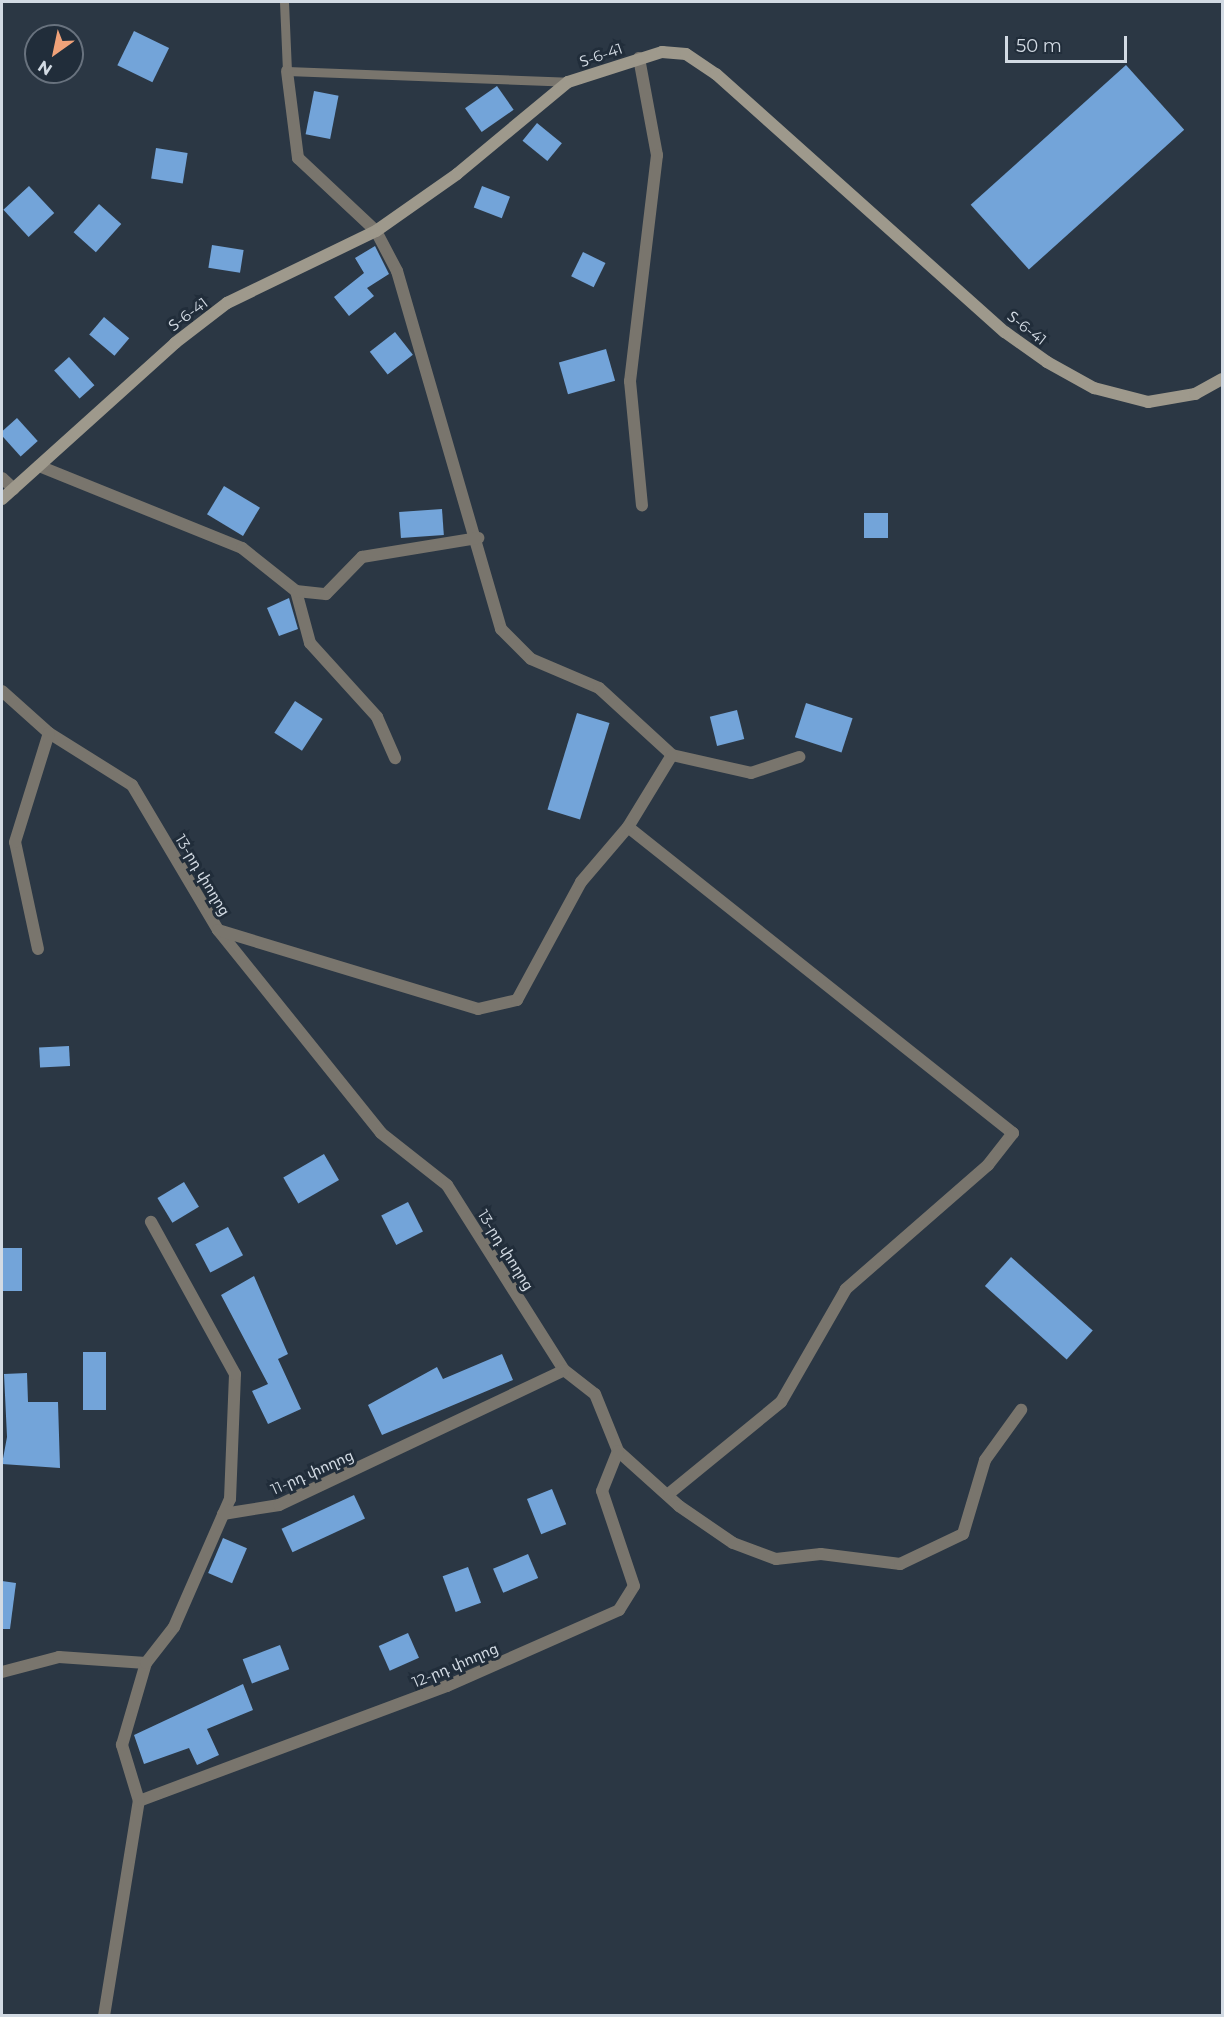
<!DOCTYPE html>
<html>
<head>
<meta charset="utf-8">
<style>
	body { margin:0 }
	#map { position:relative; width:1224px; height:2017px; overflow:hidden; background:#2b3744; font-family:Montserrat,"Noto Sans Armenian",sans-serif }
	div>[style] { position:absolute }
	.building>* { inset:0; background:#73a4d9; transform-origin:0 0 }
	.lane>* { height:9px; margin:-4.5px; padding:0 4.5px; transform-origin:4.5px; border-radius:4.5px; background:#79756d }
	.street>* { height:12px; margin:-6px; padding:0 6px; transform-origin:6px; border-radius:6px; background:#79756d }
	.secondary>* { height:12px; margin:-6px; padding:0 6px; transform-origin:6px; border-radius:6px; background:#9e998c }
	span { translate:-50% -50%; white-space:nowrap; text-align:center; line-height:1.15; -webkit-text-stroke:6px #212d3a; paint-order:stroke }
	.street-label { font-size:15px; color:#d2dae3 }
	.frame { position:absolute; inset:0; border:3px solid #d2dae3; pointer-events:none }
	.north { position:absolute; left:24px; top:24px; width:60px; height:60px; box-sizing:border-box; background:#212d3a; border:2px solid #68727e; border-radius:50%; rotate:213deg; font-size:16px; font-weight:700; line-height:24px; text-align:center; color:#d2dae3 }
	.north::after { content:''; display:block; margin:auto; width:21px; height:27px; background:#f0a279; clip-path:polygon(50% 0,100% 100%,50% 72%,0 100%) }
	.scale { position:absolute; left:1005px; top:36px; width:122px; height:27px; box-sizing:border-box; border:3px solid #d2dae3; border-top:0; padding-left:8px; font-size:18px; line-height:21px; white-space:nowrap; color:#d2dae3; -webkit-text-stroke:4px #212d3a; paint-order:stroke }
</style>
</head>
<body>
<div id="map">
	<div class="building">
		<div style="left:134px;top:31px;width:39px;height:38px;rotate:26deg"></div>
		<div style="left:1126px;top:65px;width:87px;height:209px;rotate:48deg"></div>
		<div style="left:497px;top:86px;width:29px;height:39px;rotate:55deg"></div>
		<div style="left:314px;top:91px;width:25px;height:44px;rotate:11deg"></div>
		<div style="left:537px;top:123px;width:32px;height:23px;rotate:39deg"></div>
		<div style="left:156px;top:148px;width:32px;height:31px;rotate:9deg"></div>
		<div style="left:29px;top:186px;width:37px;height:35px;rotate:47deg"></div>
		<div style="left:482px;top:186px;width:30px;height:23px;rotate:21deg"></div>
		<div style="left:99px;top:204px;width:30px;height:38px;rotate:42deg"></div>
		<div style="left:212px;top:245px;width:32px;height:23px;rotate:9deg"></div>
		<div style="clip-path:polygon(375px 246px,389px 274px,367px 288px,374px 296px,349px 316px,334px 297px,364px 273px,355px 258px)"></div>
		<div style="left:583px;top:252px;width:25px;height:27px;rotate:26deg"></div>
		<div style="left:104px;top:317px;width:33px;height:23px;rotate:40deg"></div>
		<div style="left:395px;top:332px;width:29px;height:32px;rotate:52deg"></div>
		<div style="left:606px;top:349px;width:33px;height:49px;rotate:74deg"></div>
		<div style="left:69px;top:357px;width:38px;height:20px;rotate:48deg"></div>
		<div style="left:17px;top:418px;width:31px;height:23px;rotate:48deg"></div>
		<div style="left:224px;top:486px;width:42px;height:33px;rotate:31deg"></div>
		<div style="left:442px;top:509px;width:26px;height:43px;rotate:86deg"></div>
		<div style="left:864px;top:513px;width:24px;height:25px"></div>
		<div style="clip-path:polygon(289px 598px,298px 629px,279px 636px,267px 608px)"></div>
		<div style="left:295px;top:701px;width:33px;height:38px;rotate:33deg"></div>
		<div style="left:806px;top:703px;width:49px;height:36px;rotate:18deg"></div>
		<div style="left:737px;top:710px;width:30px;height:28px;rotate:76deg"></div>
		<div style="left:577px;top:713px;width:34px;height:101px;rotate:17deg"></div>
		<div style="left:69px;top:1046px;width:20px;height:30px;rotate:87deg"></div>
		<div style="left:324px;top:1154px;width:30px;height:47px;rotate:60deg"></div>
		<div style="left:184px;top:1182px;width:29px;height:31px;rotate:59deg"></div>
		<div style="left:408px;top:1202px;width:33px;height:30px;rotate:63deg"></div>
		<div style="left:228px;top:1227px;width:32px;height:37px;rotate:62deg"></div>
		<div style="left:2px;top:1248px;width:20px;height:43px"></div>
		<div style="left:1011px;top:1257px;width:110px;height:39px;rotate:42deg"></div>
		<div style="clip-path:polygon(254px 1276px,288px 1354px,278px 1359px,301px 1409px,268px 1424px,252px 1391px,268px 1384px,221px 1295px)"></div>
		<div style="left:83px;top:1352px;width:23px;height:58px"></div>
		<div style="clip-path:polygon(502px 1354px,513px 1380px,382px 1435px,368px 1405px,437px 1367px,443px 1379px)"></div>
		<div style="clip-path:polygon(27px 1373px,28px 1402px,58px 1402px,60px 1468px,2px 1464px,7px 1437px,4px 1374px)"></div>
		<div style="left:552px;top:1489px;width:38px;height:27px;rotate:68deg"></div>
		<div style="left:354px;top:1495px;width:26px;height:80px;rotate:65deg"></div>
		<div style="left:223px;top:1538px;width:26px;height:38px;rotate:23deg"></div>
		<div style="left:528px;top:1554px;width:26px;height:38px;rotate:67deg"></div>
		<div style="left:468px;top:1567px;width:38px;height:27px;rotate:70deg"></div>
		<div style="clip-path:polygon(2px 1581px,16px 1583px,10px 1629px,2px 1629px)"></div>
		<div style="left:408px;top:1633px;width:27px;height:32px;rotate:66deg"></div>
		<div style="left:280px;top:1645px;width:26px;height:40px;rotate:69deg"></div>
		<div style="clip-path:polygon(243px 1684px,253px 1710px,207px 1729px,219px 1755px,197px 1765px,189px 1748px,144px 1764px,134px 1735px)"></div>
	</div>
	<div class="lane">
		<div style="left:284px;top:2px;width:69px;rotate:87.5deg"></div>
		<div style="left:287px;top:71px;width:281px;rotate:2.2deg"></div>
	</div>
	<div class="street">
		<div style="left:639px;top:58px;width:99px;rotate:79.5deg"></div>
		<div style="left:657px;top:155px;width:228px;rotate:96.8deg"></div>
		<div style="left:630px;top:381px;width:125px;rotate:84.5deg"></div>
		<div style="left:287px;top:71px;width:88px;rotate:82.8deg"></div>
		<div style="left:298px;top:158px;width:107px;rotate:43.1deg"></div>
		<div style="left:376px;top:231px;width:45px;rotate:62.3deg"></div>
		<div style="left:397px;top:271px;width:373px;rotate:73.8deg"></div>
		<div style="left:501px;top:629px;width:42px;rotate:45deg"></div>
		<div style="left:531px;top:659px;width:74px;rotate:23.1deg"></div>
		<div style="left:599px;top:688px;width:99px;rotate:42.5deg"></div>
		<div style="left:672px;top:755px;width:81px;rotate:12.8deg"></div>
		<div style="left:751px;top:773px;width:51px;rotate:-18.4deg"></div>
		<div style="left:39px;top:466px;width:219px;rotate:22deg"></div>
		<div style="left:242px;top:548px;width:69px;rotate:38.5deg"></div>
		<div style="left:296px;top:591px;width:54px;rotate:74.9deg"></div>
		<div style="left:310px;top:643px;width:100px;rotate:47.8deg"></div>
		<div style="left:377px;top:717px;width:45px;rotate:66.3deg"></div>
		<div style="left:2px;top:478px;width:16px;rotate:43deg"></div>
		<div style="left:296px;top:591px;width:30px;rotate:6deg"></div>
		<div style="left:326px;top:594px;width:52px;rotate:-45.8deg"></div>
		<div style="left:362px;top:557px;width:118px;rotate:-9.3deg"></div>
		<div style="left:2px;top:691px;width:63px;rotate:41.8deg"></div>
		<div style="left:49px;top:733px;width:98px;rotate:32.1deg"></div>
		<div style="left:132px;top:785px;width:169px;rotate:59.3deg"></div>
		<div style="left:218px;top:930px;width:260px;rotate:51.2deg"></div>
		<div style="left:381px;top:1133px;width:84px;rotate:38.2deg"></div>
		<div style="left:447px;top:1185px;width:219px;rotate:57.7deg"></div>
		<div style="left:564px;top:1370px;width:39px;rotate:38deg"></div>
		<div style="left:595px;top:1394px;width:61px;rotate:68deg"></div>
		<div style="left:618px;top:1451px;width:82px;rotate:42deg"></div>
		<div style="left:679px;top:1506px;width:65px;rotate:34.4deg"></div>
		<div style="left:733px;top:1543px;width:46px;rotate:20.4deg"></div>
		<div style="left:776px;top:1559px;width:45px;rotate:-6.3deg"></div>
		<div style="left:821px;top:1554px;width:80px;rotate:7.2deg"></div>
		<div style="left:900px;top:1564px;width:70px;rotate:-25.5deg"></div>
		<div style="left:963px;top:1534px;width:77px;rotate:-73.4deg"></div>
		<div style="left:985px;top:1460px;width:62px;rotate:-54.2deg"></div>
		<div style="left:628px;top:827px;width:492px;rotate:38.5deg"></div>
		<div style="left:1013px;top:1133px;width:41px;rotate:128deg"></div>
		<div style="left:988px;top:1165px;width:189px;rotate:138.9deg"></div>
		<div style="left:846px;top:1289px;width:130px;rotate:119.9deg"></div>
		<div style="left:781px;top:1402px;width:144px;rotate:140.7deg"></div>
		<div style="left:218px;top:930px;width:272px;rotate:16.9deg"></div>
		<div style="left:478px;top:1009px;width:40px;rotate:-13deg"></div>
		<div style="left:517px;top:1000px;width:134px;rotate:-61.5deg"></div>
		<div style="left:581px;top:882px;width:72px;rotate:-49.5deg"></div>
		<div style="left:628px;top:827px;width:84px;rotate:-58.6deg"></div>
		<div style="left:38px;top:949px;width:109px;rotate:-102.1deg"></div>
		<div style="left:15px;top:842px;width:114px;rotate:-72.7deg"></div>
		<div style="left:223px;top:1514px;width:57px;rotate:-9.1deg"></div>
		<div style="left:279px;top:1505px;width:315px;rotate:-25.3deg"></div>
		<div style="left:2px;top:1672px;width:59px;rotate:-14.7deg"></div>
		<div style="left:59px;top:1657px;width:87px;rotate:3.9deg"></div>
		<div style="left:139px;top:1801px;width:329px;rotate:-20.5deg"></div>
		<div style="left:447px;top:1686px;width:188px;rotate:-23.8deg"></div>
		<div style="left:619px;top:1610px;width:28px;rotate:-58deg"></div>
		<div style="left:634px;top:1586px;width:100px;rotate:-108.6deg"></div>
		<div style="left:602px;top:1491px;width:43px;rotate:-68.2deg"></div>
		<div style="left:104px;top:2016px;width:218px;rotate:-80.8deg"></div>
		<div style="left:139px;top:1801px;width:59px;rotate:-106.9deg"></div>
		<div style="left:122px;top:1745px;width:85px;rotate:-73.7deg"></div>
		<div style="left:146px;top:1663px;width:46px;rotate:-52.1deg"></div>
		<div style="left:174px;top:1627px;width:140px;rotate:-66.4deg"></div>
		<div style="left:230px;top:1499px;width:125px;rotate:-87.7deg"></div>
		<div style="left:235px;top:1374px;width:174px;rotate:-118.9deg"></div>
	</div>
	<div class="secondary">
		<div style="left:2px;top:499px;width:233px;rotate:-42deg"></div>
		<div style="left:175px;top:343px;width:66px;rotate:-37.6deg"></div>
		<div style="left:227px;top:303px;width:165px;rotate:-25.8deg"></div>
		<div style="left:376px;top:231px;width:99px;rotate:-35.1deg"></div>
		<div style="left:457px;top:174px;width:144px;rotate:-39.7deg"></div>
		<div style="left:568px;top:82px;width:99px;rotate:-17.7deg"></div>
		<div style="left:662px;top:52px;width:24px;rotate:5deg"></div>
		<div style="left:686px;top:54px;width:36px;rotate:34deg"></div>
		<div style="left:716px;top:74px;width:387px;rotate:41.8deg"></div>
		<div style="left:1005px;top:332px;width:52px;rotate:35.5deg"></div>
		<div style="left:1047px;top:362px;width:54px;rotate:29deg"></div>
		<div style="left:1094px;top:388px;width:56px;rotate:14.5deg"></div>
		<div style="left:1148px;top:402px;width:48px;rotate:-9.7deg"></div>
		<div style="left:1195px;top:394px;width:31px;rotate:-29deg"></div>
	</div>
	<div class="street-label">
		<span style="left:601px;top:55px;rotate:-19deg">Տ-6-41</span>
		<span style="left:188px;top:314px;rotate:-37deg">Տ-6-41</span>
		<span style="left:1027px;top:328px;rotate:38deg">Տ-6-41</span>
		<span style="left:203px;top:875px;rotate:59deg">13-րդ փողոց</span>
		<span style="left:506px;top:1250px;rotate:58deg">13-րդ փողոց</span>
		<span style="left:312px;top:1472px;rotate:-24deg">11-րդ փողոց</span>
		<span style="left:455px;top:1665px;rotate:-23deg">12-րդ փողոց</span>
	</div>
	<div class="frame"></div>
	<div class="north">N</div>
	<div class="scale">50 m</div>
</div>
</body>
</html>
